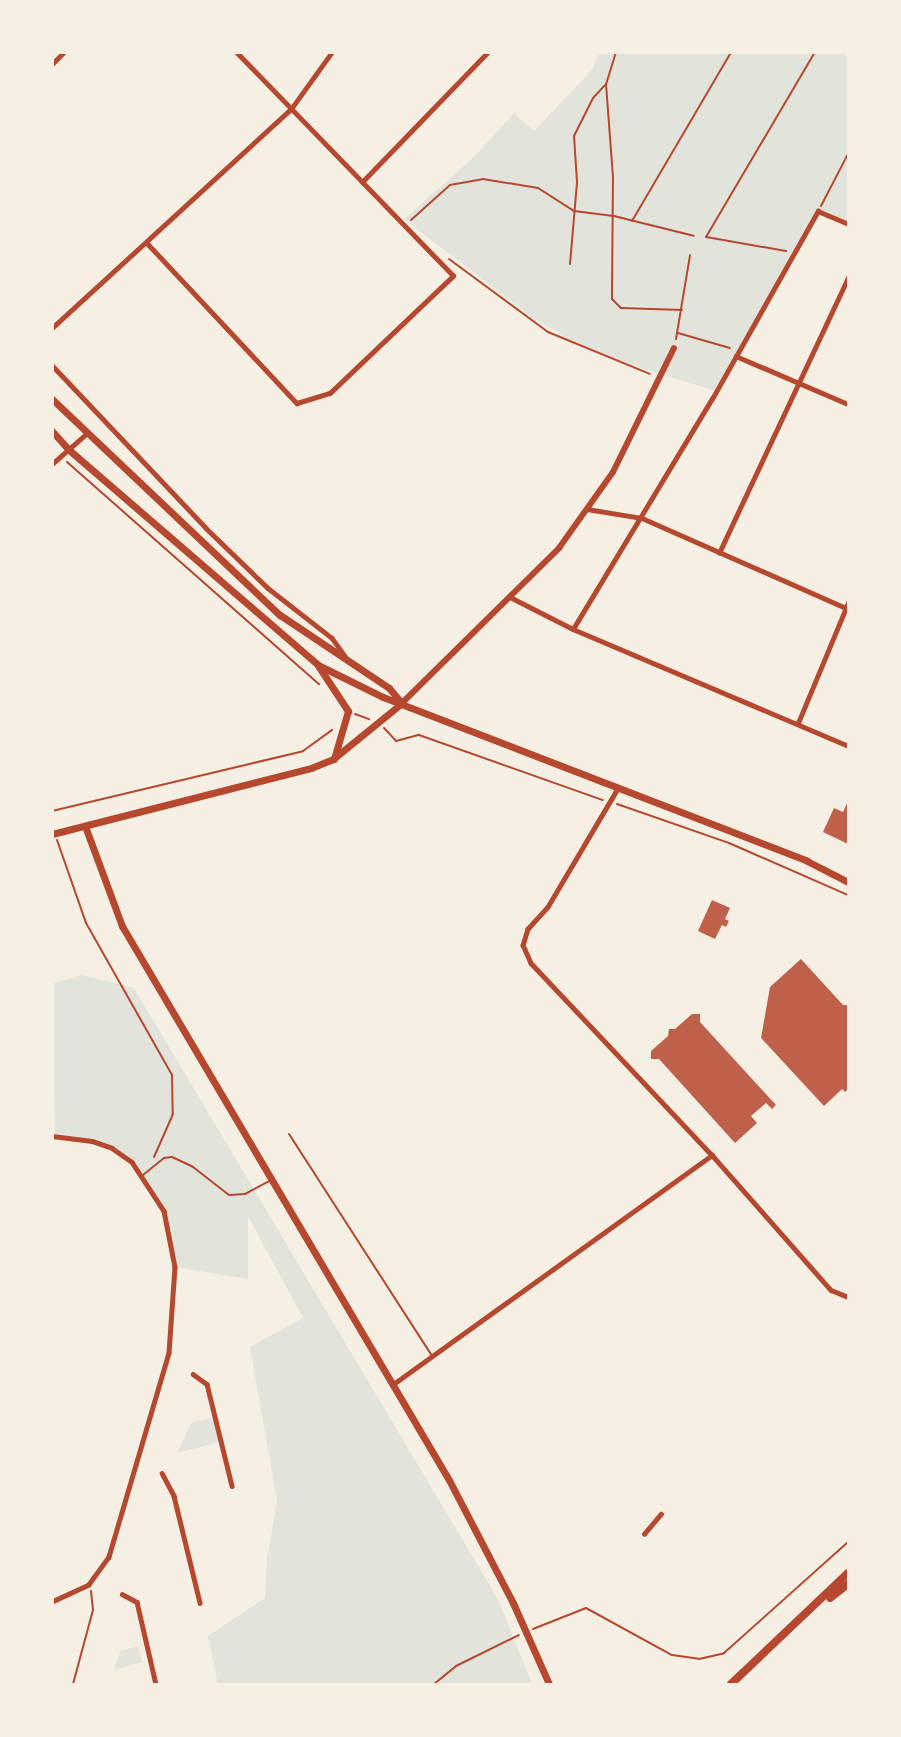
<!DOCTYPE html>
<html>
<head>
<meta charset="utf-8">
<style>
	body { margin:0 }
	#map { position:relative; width:901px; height:1737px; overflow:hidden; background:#f6efe4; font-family:Helvetica,sans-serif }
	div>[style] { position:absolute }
	.green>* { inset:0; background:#e2e4dc }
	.building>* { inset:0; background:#bf614a }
	.path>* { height:2px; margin:-1px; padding:0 1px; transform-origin:1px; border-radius:1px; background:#b5482f }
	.service>* { height:2px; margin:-1px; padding:0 1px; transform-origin:1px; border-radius:1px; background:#b5482f }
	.minor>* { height:4.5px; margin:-2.25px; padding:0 2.25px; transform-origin:2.25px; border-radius:2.25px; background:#b5482f }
	.tertiary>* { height:6px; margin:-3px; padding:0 3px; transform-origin:3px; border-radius:3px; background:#b5482f }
	.secondary>* { height:7px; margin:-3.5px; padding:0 3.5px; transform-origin:3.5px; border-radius:3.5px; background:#b5482f }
	.primary>* { height:8px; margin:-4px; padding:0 4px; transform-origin:4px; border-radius:4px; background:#b5482f }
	span { translate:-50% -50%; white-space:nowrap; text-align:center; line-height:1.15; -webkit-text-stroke:4.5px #f6efe4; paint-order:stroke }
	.frame { position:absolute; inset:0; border:54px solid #f6efe4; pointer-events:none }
</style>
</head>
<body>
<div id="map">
	<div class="green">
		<div style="clip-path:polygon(599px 53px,848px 53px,848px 221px,819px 209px,716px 391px,630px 365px,567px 338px,532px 317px,404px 219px,473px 158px,514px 113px,534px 131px,592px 70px)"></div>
		<div style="clip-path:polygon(82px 975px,134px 988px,499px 1601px,532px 1684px,218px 1684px,208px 1636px,265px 1598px,267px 1558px,277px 1501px,250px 1347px,303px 1318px,248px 1216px,248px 1279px,175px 1267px,164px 1211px,135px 1160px,132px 1162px,112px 1148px,55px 1135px,52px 984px)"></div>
		<div style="clip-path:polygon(214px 1417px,220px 1442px,177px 1453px,191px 1423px)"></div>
		<div style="clip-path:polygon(138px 1646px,142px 1662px,114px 1670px,120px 1651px)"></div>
	</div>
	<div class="building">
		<div style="clip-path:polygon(848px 801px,848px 844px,823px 832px,834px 808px,843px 812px)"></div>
		<div style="clip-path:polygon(712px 900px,730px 908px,725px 919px,729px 921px,726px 927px,722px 925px,715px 939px,698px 931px)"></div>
		<div style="clip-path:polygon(801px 959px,843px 1005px,848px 1005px,848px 1089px,845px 1092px,842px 1089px,824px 1106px,761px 1038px,770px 987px)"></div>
		<div style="clip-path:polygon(692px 1014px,700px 1014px,700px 1022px,776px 1105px,772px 1109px,766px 1103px,751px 1116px,757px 1123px,735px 1143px,659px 1059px,651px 1059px,651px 1051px,668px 1036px,669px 1029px,675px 1029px)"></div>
	</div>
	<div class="path">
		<div style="left:616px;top:52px;width:34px;rotate:107deg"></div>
		<div style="left:606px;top:84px;width:93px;rotate:85.7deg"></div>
		<div style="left:613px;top:177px;width:122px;rotate:90.5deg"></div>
		<div style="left:612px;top:299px;width:13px;rotate:45deg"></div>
		<div style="left:621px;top:308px;width:61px;rotate:1.9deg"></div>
		<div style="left:821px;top:206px;width:59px;rotate:-62.6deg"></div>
		<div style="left:411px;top:220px;width:52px;rotate:-41.9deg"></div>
		<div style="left:450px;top:185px;width:34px;rotate:-10deg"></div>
		<div style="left:483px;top:179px;width:56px;rotate:9.3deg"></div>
		<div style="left:538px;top:188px;width:43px;rotate:32.6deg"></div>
		<div style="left:574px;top:211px;width:40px;rotate:7.1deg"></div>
		<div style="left:614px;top:216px;width:82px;rotate:14deg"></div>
		<div style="left:632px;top:221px;width:196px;rotate:-59.6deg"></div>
		<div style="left:786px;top:251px;width:81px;rotate:-170.1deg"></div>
		<div style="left:706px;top:237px;width:215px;rotate:-59.5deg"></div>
		<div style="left:449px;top:259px;width:123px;rotate:36.4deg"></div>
		<div style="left:548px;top:332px;width:110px;rotate:22.4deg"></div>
		<div style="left:570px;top:264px;width:82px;rotate:-85.1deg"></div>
		<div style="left:577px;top:182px;width:46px;rotate:-93.7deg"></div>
		<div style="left:574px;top:136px;width:42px;rotate:-63.4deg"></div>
		<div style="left:593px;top:98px;width:19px;rotate:-47deg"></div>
		<div style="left:678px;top:333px;width:54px;rotate:16.1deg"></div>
		<div style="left:676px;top:339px;width:85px;rotate:-80.5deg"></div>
		<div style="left:67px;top:462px;width:336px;rotate:41.4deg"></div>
		<div style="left:355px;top:714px;width:15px;rotate:20deg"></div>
		<div style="left:384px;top:728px;width:18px;rotate:47deg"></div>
		<div style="left:396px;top:741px;width:24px;rotate:-15deg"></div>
		<div style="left:419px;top:735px;width:195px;rotate:19.5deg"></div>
		<div style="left:617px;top:804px;width:119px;rotate:19.2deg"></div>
		<div style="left:729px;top:843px;width:130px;rotate:23.6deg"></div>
		<div style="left:52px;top:811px;width:258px;rotate:-13.4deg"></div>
		<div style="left:303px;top:751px;width:36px;rotate:-36deg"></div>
		<div style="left:57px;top:840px;width:88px;rotate:70.7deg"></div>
		<div style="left:86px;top:923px;width:175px;rotate:60.5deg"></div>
		<div style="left:172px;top:1075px;width:39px;rotate:89deg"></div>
		<div style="left:173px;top:1114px;width:47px;rotate:113.8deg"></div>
		<div style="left:533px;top:1629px;width:57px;rotate:-21.6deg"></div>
		<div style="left:586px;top:1608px;width:98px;rotate:28.7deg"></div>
		<div style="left:672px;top:1655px;width:27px;rotate:8deg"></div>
		<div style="left:699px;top:1659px;width:26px;rotate:-13deg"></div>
		<div style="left:724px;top:1653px;width:166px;rotate:-41.8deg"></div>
		<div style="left:73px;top:1684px;width:77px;rotate:-74.9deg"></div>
		<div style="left:93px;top:1610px;width:19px;rotate:-96deg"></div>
		<div style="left:434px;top:1684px;width:28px;rotate:-39deg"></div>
		<div style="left:456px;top:1666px;width:70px;rotate:-26.2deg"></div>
	</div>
	<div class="service">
		<div style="left:289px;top:1134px;width:264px;rotate:57.2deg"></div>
		<div style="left:143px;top:1175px;width:27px;rotate:-39deg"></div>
		<div style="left:164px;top:1158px;width:8px;rotate:-7deg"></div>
		<div style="left:172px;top:1157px;width:23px;rotate:25deg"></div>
		<div style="left:193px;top:1167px;width:46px;rotate:37.9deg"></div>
		<div style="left:229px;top:1195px;width:16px;rotate:-4deg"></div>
		<div style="left:245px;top:1194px;width:30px;rotate:-28deg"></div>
	</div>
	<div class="minor">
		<div style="left:52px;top:64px;width:17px;rotate:-45deg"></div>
		<div style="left:362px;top:182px;width:181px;rotate:-45.9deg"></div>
		<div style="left:148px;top:244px;width:218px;rotate:46.9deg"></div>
		<div style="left:297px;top:403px;width:34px;rotate:-17deg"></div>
		<div style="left:330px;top:393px;width:170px;rotate:-43.6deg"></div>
		<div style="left:453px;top:276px;width:312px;rotate:-134.1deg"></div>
		<div style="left:52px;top:328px;width:324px;rotate:-42.5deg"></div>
		<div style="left:291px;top:109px;width:70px;rotate:-54.3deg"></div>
		<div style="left:736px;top:356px;width:122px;rotate:23.2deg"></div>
		<div style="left:52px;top:365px;width:224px;rotate:46.6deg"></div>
		<div style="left:206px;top:528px;width:86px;rotate:44.1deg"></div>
		<div style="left:268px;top:588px;width:81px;rotate:38deg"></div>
		<div style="left:332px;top:638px;width:22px;rotate:54deg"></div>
		<div style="left:52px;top:464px;width:45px;rotate:-41.4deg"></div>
		<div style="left:587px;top:509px;width:56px;rotate:9.3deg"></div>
		<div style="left:642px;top:518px;width:225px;rotate:23.8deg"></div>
		<div style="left:719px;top:553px;width:305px;rotate:-64.9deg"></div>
		<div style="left:512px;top:598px;width:68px;rotate:26.9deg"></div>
		<div style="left:573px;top:629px;width:299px;rotate:23deg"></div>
		<div style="left:573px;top:629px;width:269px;rotate:-58.9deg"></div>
		<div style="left:712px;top:399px;width:216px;rotate:-60.6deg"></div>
		<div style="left:818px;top:211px;width:33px;rotate:23deg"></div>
		<div style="left:798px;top:723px;width:130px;rotate:-67.4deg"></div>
		<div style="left:619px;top:787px;width:139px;rotate:120.6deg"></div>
		<div style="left:548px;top:907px;width:30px;rotate:132deg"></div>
		<div style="left:528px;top:929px;width:17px;rotate:107deg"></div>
		<div style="left:523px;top:945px;width:20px;rotate:66deg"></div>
		<div style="left:531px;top:963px;width:264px;rotate:46.7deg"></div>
		<div style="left:712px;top:1155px;width:180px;rotate:48.6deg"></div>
		<div style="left:831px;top:1290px;width:18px;rotate:22deg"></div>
		<div style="left:52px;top:1136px;width:40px;rotate:7.1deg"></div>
		<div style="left:92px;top:1141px;width:21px;rotate:19deg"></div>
		<div style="left:112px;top:1148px;width:24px;rotate:35deg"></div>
		<div style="left:132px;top:1162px;width:59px;rotate:56.9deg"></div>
		<div style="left:164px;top:1211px;width:57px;rotate:78.9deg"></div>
		<div style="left:175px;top:1267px;width:86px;rotate:94deg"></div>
		<div style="left:169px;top:1353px;width:213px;rotate:106.4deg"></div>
		<div style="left:109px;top:1557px;width:34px;rotate:126deg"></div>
		<div style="left:89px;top:1585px;width:41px;rotate:155.3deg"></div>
		<div style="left:193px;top:1374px;width:17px;rotate:36deg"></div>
		<div style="left:207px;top:1384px;width:105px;rotate:76.2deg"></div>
		<div style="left:392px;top:1385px;width:394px;rotate:-35.7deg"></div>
		<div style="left:162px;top:1473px;width:26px;rotate:62deg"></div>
		<div style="left:174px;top:1496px;width:110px;rotate:76.3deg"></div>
		<div style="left:644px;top:1534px;width:26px;rotate:-50deg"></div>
		<div style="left:122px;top:1594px;width:17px;rotate:28deg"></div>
		<div style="left:137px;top:1602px;width:84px;rotate:77deg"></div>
	</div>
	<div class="tertiary">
		<div style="left:402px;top:703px;width:221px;rotate:-44.6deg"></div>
		<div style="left:559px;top:548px;width:93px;rotate:-54.6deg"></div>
		<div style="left:613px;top:472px;width:138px;rotate:-63.8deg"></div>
	</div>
	<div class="secondary">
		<div style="left:52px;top:399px;width:314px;rotate:43.5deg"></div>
		<div style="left:280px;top:615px;width:131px;rotate:33.8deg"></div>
		<div style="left:389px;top:688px;width:17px;rotate:50deg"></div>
		<div style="left:52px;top:431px;width:24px;rotate:48deg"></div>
		<div style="left:68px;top:449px;width:330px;rotate:40.8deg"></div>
		<div style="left:318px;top:665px;width:72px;rotate:26.2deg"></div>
		<div style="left:383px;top:697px;width:455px;rotate:21.1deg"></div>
		<div style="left:807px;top:861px;width:46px;rotate:27.1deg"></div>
		<div style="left:319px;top:667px;width:53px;rotate:56.6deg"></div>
		<div style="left:348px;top:711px;width:50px;rotate:106.3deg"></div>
		<div style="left:85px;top:826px;width:107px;rotate:69.7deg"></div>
		<div style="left:122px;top:926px;width:643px;rotate:59.45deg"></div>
		<div style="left:449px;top:1480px;width:139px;rotate:62.5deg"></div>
		<div style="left:513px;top:1603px;width:89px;rotate:66deg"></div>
		<div style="left:52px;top:834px;width:267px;rotate:-14.3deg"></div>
		<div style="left:311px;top:768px;width:24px;rotate:-22deg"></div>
		<div style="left:333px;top:759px;width:89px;rotate:-39.1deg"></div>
	</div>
	<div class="primary">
		<div style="left:830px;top:1598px;width:23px;rotate:-38deg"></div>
		<div style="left:731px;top:1684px;width:161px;rotate:-43.5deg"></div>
	</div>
	<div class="frame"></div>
</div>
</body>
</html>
